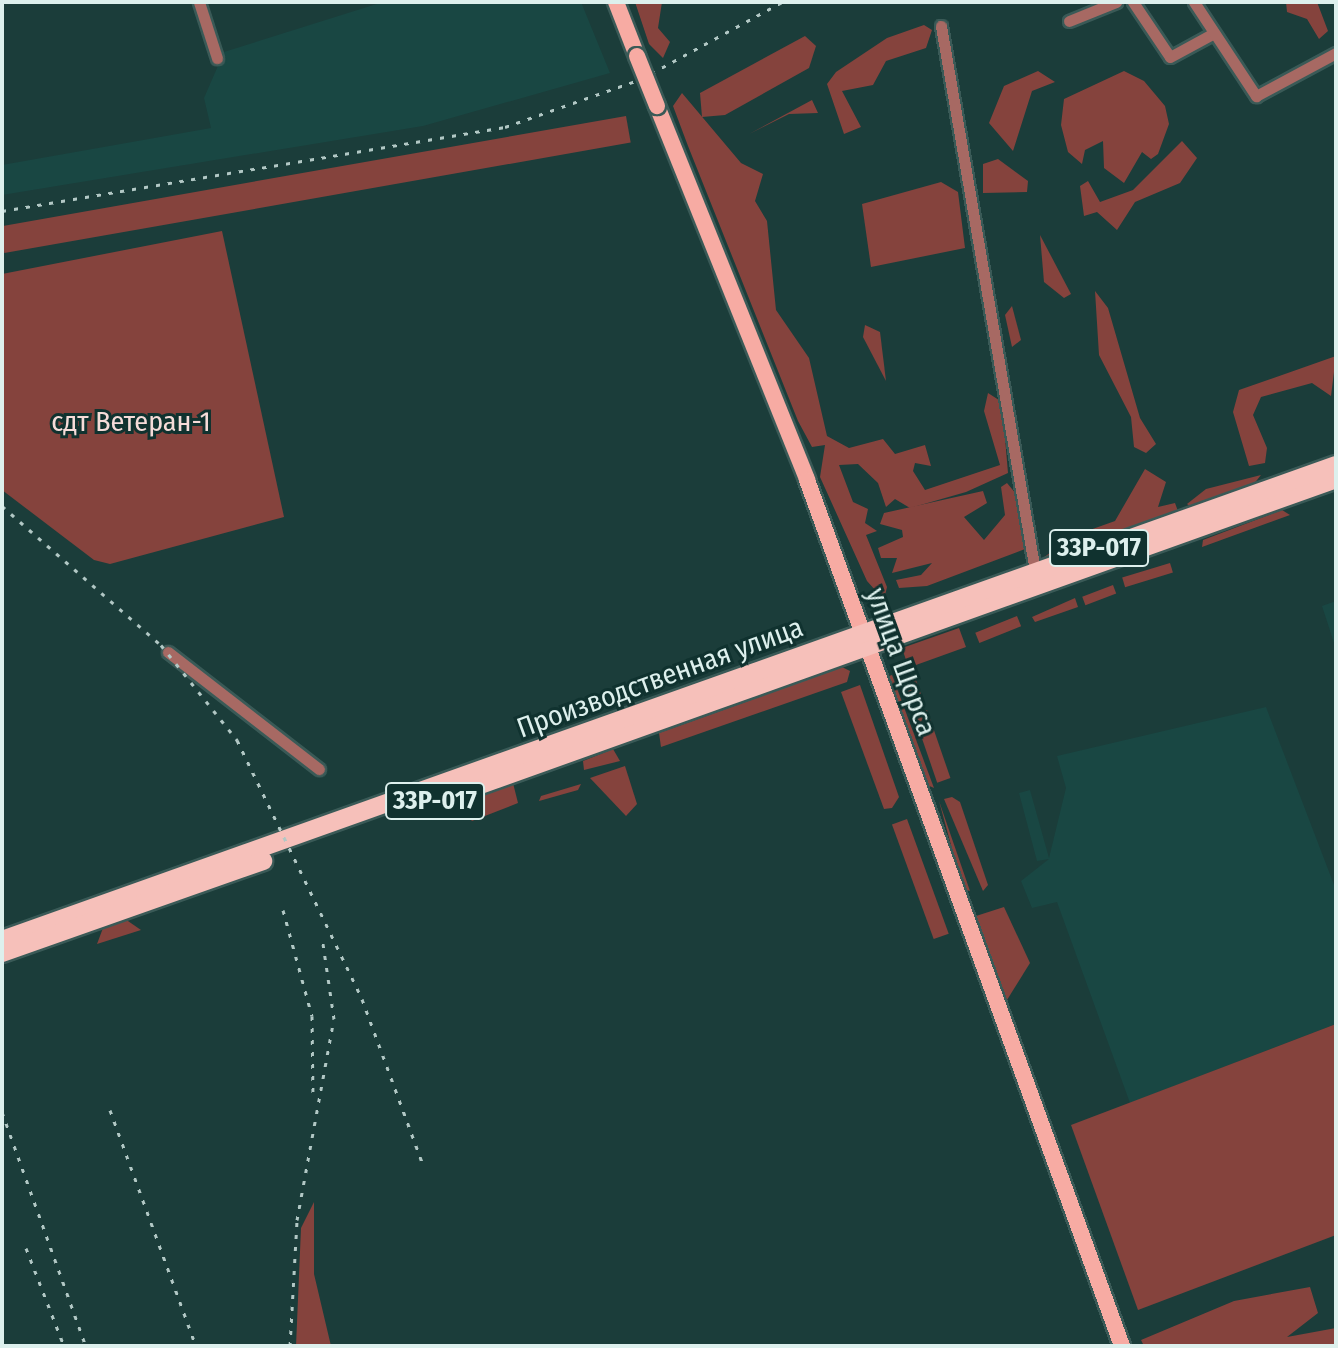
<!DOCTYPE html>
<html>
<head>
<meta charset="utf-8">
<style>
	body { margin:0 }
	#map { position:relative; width:1338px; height:1348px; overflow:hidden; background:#1b3d3a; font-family:"Fira Sans Condensed",sans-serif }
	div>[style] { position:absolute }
	.built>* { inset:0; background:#194743 }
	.green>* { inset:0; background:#85433d; transform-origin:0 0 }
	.roads { filter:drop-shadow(2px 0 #3a5a57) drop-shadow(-2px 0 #3a5a57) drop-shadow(0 2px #3a5a57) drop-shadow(0 -2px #3a5a57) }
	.minor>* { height:11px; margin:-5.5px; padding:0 5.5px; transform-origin:5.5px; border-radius:5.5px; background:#a76963 }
	.primary>* { height:16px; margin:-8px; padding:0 8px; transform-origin:8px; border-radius:8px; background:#f7aba3 }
	.trunk>* { height:18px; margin:-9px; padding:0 9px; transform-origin:9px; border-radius:9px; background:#f6c0ba }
	.rail>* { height:3px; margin-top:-1.5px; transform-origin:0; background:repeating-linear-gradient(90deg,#b2c8c5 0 4px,transparent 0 12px) }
	.bridges { filter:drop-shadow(2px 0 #3a5a57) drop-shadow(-2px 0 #3a5a57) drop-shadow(0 2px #3a5a57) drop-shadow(0 -2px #3a5a57) }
	.primary-bridge>* { height:16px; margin:-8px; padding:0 8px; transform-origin:8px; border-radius:8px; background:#f7aba3 }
	span { translate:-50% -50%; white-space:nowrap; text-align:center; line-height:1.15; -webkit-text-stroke:6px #10322f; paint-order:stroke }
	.shield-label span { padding:2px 6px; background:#10322f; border:2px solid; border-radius:6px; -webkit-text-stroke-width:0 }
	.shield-label { font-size:26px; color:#ddf0ed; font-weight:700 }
	.park-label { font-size:28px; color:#f6dcd9 }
	.street-label { font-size:28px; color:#ddf0ed }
	.frame { position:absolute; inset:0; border:4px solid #ddf0ed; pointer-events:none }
</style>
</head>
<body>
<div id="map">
	<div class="built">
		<div style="clip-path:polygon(383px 2px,581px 2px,610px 73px,423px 126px,2px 195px,2px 165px,211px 128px,204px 98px,224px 52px)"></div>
		<div style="clip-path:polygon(1336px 601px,1336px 649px,1322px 606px)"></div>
		<div style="clip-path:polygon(1266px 707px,1336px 890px,1336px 1024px,1130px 1103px,1057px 902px,1032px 908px,1021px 881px,1049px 859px,1037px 861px,1019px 793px,1030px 790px,1049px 858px,1066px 788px,1057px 756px)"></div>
	</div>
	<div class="green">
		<div style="clip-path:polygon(635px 2px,662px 2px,658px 28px,670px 42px,663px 58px,649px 44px)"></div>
		<div style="clip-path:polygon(1286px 2px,1317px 2px,1328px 31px,1319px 39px,1307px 19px,1287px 12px)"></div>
		<div style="clip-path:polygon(924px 25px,932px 30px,926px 48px,886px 61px,873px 85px,842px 91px,861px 127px,844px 134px,827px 84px,836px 72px,887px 38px)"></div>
		<div style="clip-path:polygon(805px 36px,816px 46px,809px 68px,725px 115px,702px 117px,700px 93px)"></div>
		<div style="clip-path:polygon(1038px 71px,1055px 82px,1032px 91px,1013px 151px,989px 123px,1004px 86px)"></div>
		<div style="clip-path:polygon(1124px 71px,1144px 81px,1165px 106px,1169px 124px,1158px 154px,1151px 159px,1142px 152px,1124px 183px,1104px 168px,1103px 141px,1085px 150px,1082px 164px,1068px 152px,1061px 125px,1064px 99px)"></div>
		<div style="clip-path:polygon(682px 93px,741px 163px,763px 174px,755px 201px,767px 221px,776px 310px,809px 358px,827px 436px,849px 448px,883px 439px,895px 454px,925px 445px,931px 466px,915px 463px,913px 471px,925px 490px,1000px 465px,984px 411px,988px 393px,1002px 402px,1008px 473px,966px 492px,910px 508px,895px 499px,886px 507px,878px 483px,858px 464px,839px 465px,853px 502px,868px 509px,865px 523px,877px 531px,866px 535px,887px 587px,884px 600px,867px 581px,820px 477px,825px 445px,812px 447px,798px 421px,688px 146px,673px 106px)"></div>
		<div style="clip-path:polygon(812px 100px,818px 113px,789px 114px,749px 134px)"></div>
		<div style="left:626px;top:116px;width:27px;height:636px;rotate:80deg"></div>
		<div style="clip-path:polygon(1182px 141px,1197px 158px,1180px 183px,1135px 202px,1117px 230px,1097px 212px,1084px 216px,1080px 186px,1088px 181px,1100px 202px,1133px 190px)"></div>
		<div style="clip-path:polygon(998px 159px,1028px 181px,1027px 192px,983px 193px,983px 164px)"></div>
		<div style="clip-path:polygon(941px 182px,958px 192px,965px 248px,871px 267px,862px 204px)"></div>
		<div style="clip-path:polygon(222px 231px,284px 517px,110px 564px,94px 560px,2px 490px,2px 274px)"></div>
		<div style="clip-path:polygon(1040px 235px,1071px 294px,1064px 298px,1044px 282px)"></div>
		<div style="clip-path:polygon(1095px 291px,1108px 308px,1140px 418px,1156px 444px,1146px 453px,1134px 447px,1131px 417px,1099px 355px)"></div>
		<div style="clip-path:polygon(1012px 306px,1021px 340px,1012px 347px,1005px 315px)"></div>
		<div style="clip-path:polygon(865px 325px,880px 332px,886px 381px,863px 337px)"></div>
		<div style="clip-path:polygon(1336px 356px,1331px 396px,1312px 383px,1261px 397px,1253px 415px,1267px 448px,1265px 463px,1249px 466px,1233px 412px,1239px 390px)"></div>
		<div style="clip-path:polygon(1145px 469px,1166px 482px,1158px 507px,1175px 503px,1179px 514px,1043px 558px,1073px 536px,1115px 521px)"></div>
		<div style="clip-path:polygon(1261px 475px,1249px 490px,1195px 510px,1187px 504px,1206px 489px)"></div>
		<div style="clip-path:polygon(1007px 483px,1017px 495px,1025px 549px,927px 586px,899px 588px,896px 580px,921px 575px,932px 563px,892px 573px,897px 558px,881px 558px,878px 548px,903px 537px,902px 530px,880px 524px,884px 513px,983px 491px,987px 503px,964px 517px,984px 540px,1005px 515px,1001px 487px)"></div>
		<div style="clip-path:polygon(1282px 510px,1290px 515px,1202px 547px,1203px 540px)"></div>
		<div style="left:1170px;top:563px;width:10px;height:50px;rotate:73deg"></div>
		<div style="left:1113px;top:585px;width:9px;height:33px;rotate:69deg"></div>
		<div style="clip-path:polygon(1075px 598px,1078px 607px,1035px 622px,1032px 617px)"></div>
		<div style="left:1017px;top:616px;width:11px;height:45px;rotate:68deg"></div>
		<div style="clip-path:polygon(959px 628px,966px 647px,916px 665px,906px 660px,902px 648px)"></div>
		<div style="clip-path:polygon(842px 667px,850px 671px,847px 682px,661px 747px,659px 733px)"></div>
		<div style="clip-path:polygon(898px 670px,913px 671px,923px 700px,911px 704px)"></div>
		<div style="clip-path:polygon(892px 675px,934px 788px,925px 784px,886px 677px)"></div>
		<div style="clip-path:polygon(860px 685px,899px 797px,892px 808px,884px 809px,841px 692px)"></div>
		<div style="left:927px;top:710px;width:72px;height:14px;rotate:71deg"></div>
		<div style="clip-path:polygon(613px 749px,620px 761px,584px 770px,583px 761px)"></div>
		<div style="clip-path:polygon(625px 766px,637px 804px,626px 816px,590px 778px)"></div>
		<div style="clip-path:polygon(513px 783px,518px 803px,472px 821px,464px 812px,465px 800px)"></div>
		<div style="clip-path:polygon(581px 784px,578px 790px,539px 801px,541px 796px)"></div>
		<div style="clip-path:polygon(952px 797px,960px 802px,988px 885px,983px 891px,944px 799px)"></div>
		<div style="clip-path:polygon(939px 801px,970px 891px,963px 889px)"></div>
		<div style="left:907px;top:819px;width:122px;height:16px;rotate:70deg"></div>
		<div style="clip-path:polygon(1004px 907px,1030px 963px,1007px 1000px,976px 916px)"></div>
		<div style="clip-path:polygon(125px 919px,141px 930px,97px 944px,103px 928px)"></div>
		<div style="clip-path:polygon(1336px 1024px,1336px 1235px,1138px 1310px,1071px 1125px)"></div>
		<div style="clip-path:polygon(314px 1202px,314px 1274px,331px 1346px,296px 1346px,301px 1228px)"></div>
		<div style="clip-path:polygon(1310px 1287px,1318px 1313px,1287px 1337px,1336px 1328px,1336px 1346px,1144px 1346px,1141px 1340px,1234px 1301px)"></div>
	</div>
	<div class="roads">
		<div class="minor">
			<div style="left:199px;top:2px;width:59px;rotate:72.2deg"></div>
			<div style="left:1133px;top:2px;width:66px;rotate:56.1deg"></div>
			<div style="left:1170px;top:57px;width:50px;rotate:-28.6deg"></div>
			<div style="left:1194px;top:2px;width:113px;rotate:56.6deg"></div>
			<div style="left:1256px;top:96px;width:91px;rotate:-28.3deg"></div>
			<div style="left:1069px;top:21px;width:51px;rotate:-22deg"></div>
			<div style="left:941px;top:26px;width:553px;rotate:80.21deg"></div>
			<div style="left:168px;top:652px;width:191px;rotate:37.8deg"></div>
		</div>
		<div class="primary">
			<div style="left:616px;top:2px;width:58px;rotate:68.7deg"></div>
			<div style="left:657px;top:106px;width:403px;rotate:68.1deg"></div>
			<div style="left:807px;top:480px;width:922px;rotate:70.01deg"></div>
		</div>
		<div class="trunk">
			<div style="left:427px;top:804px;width:965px;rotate:-19.67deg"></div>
			<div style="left:2px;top:940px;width:1416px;rotate:-19.6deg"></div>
			<div style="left:2px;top:953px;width:277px;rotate:-19.4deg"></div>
		</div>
	</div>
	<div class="rail">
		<div style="left:2px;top:211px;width:510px;rotate:-9.48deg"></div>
		<div style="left:505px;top:127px;width:144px;rotate:-19.4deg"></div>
		<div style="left:641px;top:79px;width:161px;rotate:-28.6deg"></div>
		<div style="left:2px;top:506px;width:211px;rotate:41.2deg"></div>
		<div style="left:161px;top:645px;width:122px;rotate:51.3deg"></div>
		<div style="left:237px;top:740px;width:288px;rotate:64.2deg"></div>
		<div style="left:362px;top:999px;width:177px;rotate:69.8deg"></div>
		<div style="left:283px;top:910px;width:110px;rotate:74.7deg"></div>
		<div style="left:312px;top:1016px;width:82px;rotate:89.3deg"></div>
		<div style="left:110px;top:1110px;width:251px;rotate:70deg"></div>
		<div style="left:2px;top:1112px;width:249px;rotate:70.3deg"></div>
		<div style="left:26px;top:1248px;width:105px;rotate:68.8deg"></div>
		<div style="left:290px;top:1346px;width:126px;rotate:-86.8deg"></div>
		<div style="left:297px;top:1220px;width:204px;rotate:-79.6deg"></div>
		<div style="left:334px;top:1019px;width:83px;rotate:-98.3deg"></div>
	</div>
	<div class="bridges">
		<div class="primary-bridge">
			<div style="left:637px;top:56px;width:54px;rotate:68.2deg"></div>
		</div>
	</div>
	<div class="shield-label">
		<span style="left:1099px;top:548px">33Р-017</span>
		<span style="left:435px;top:801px">33Р-017</span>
	</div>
	<div class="park-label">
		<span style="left:131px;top:422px">сдт Ветеран-1</span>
	</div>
	<div class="street-label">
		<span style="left:901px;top:662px;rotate:70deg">улица Щорса</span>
		<span style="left:660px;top:678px;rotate:-20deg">Производственная улица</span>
	</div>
	<div class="frame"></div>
</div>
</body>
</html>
